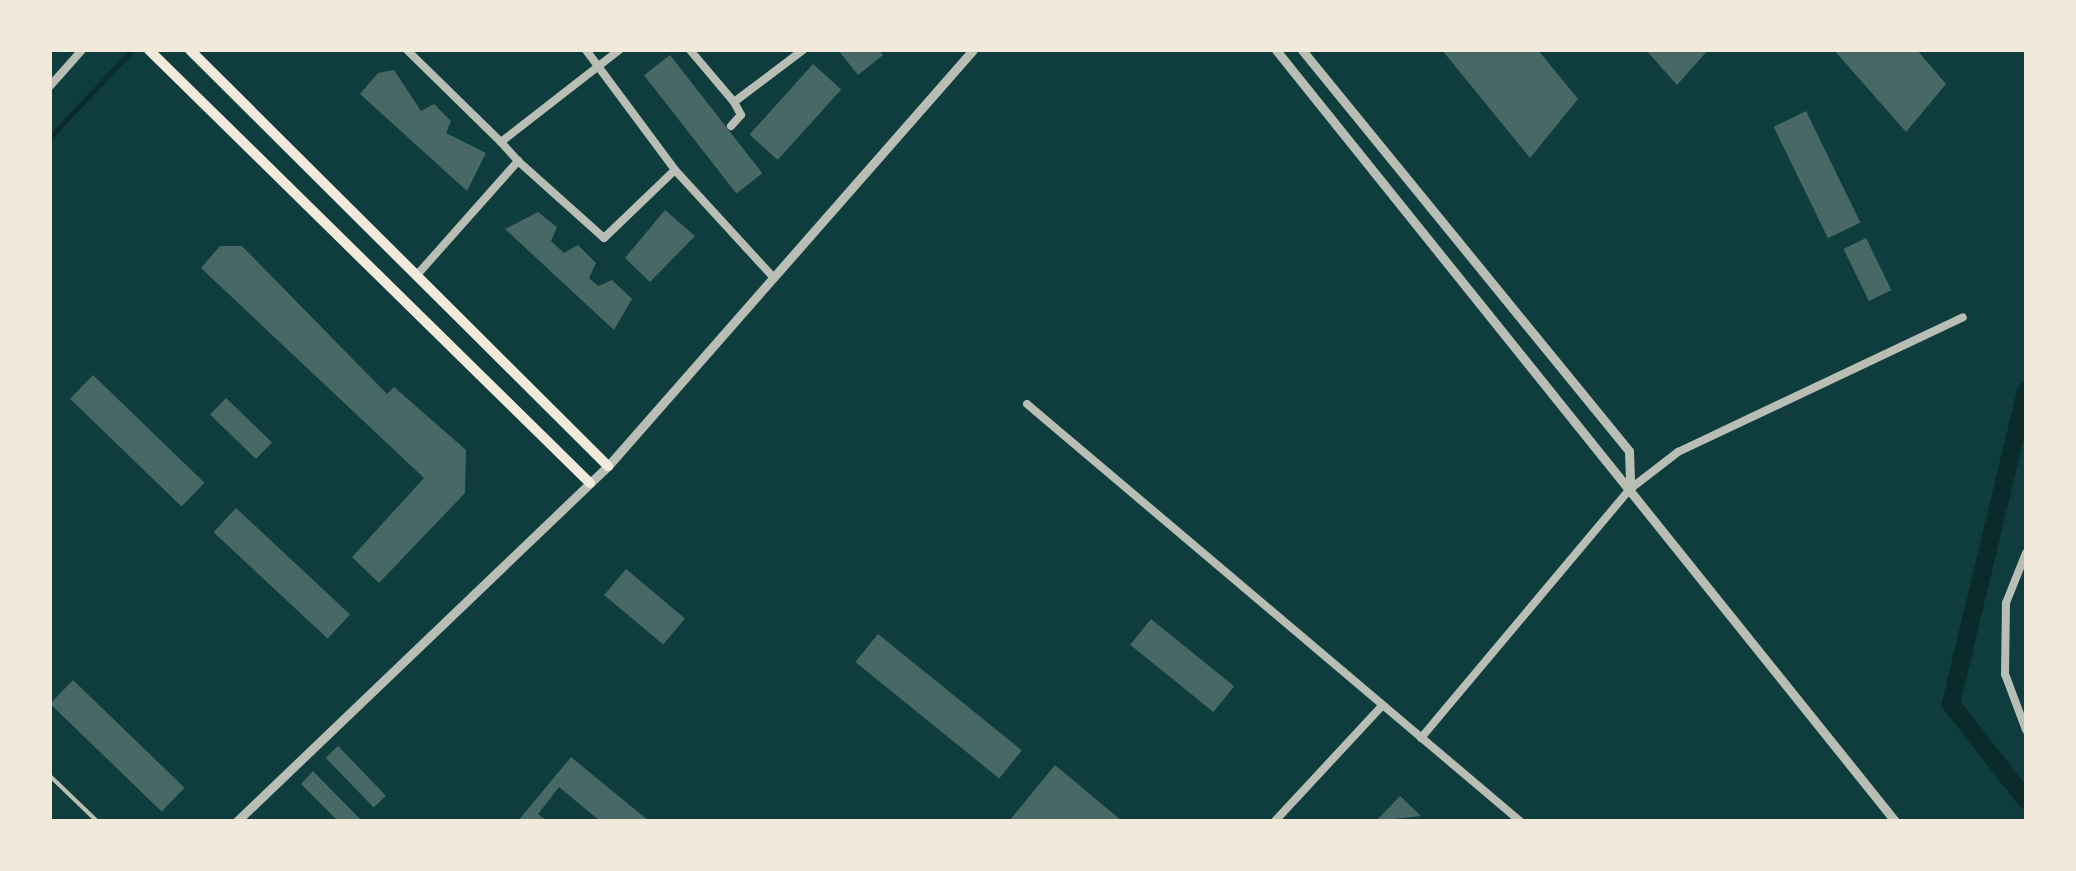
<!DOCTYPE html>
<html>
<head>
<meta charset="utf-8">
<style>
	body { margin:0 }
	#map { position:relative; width:2076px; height:871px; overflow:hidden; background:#0f3d3e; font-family:"PT Sans Narrow",sans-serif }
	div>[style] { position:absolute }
	.stream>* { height:5px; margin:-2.5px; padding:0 2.5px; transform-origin:2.5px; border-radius:2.5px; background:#0a2a2b }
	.canal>* { height:18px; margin:-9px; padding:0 9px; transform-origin:9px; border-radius:9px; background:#0a2a2b }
	.building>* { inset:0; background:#486865; transform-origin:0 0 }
	.service>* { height:4px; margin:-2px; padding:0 2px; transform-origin:2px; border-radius:2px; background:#b8beb3 }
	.minor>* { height:8px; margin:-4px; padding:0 4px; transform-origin:4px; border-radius:4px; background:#b8beb3 }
	.tertiary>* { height:9px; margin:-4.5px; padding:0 4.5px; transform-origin:4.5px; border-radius:4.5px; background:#b8beb3 }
	.secondary>* { height:10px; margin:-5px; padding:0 5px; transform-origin:5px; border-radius:5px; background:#f1e9da }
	span { translate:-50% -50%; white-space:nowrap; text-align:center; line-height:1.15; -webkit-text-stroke:10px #f1e9da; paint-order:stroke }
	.frame { position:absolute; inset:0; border:52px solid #f1e9da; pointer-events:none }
</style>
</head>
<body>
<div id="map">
	<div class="stream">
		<div style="left:50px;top:137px;width:120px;rotate:-46.7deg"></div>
	</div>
	<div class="canal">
		<div style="left:2026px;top:391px;width:322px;rotate:103.5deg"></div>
		<div style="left:1951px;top:704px;width:122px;rotate:52deg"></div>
	</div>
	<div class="building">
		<div style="clip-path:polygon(838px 50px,879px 50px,883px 55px,858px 75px)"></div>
		<div style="clip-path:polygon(1442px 50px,1538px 50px,1578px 99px,1530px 158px)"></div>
		<div style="clip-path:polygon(1646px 50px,1708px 50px,1677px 85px)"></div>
		<div style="clip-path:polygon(1834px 50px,1917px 50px,1946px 84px,1906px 132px)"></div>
		<div style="left:670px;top:55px;width:150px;height:33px;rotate:52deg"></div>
		<div style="left:813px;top:64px;width:38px;height:95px;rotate:42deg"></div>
		<div style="clip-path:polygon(394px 70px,421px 111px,434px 104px,451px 121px,446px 133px,486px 153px,467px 191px,360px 94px,378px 73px)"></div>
		<div style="left:1806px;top:111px;width:124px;height:36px;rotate:64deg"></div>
		<div style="clip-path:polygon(665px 210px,695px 236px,650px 282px,625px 258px)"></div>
		<div style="clip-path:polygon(538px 212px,557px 227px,551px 241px,564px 253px,578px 245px,596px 263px,589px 278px,598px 286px,612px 280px,632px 299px,614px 330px,505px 229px)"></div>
		<div style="left:1866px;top:238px;width:58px;height:25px;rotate:64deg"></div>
		<div style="clip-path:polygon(220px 246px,242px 246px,387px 394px,394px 387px,466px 450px,465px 493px,379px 583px,352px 557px,424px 478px,201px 268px)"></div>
		<div style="left:93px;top:375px;width:155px;height:33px;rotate:44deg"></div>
		<div style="left:226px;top:398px;width:64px;height:23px;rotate:44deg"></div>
		<div style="left:236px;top:508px;width:156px;height:33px;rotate:43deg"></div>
		<div style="left:626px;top:569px;width:77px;height:34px;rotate:40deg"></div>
		<div style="left:1151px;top:619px;width:107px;height:33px;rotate:39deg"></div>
		<div style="left:878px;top:634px;width:185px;height:36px;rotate:39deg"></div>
		<div style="left:73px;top:680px;width:155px;height:33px;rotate:44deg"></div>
		<div style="left:338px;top:746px;width:69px;height:17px;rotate:46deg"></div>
		<div style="clip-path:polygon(571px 757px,649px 821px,600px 821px,559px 787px,538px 814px,547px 821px,518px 821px)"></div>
		<div style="clip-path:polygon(1055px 765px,1122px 821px,1009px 821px)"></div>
		<div style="clip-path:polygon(313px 771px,362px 821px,338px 821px,301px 784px)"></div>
		<div style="clip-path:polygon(1400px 796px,1421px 816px,1376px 821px)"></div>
	</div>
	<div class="service">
		<div style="left:50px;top:776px;width:65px;rotate:43.8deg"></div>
	</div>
	<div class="minor">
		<div style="left:407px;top:50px;width:132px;rotate:44.4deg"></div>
		<div style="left:586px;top:50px;width:149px;rotate:53.4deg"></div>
		<div style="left:690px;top:50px;width:68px;rotate:49.8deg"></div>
		<div style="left:734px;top:102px;width:86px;rotate:-37deg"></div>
		<div style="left:50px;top:86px;width:48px;rotate:-48.4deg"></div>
		<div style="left:731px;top:126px;width:15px;rotate:-48deg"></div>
		<div style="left:741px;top:115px;width:15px;rotate:-118deg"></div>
		<div style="left:518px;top:161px;width:115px;rotate:41.8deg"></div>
		<div style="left:604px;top:238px;width:98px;rotate:-43.8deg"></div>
		<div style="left:675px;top:170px;width:145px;rotate:47.5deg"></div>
		<div style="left:416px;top:276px;width:154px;rotate:-48.4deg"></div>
		<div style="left:518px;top:161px;width:25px;rotate:-132deg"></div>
		<div style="left:501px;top:142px;width:150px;rotate:-37.9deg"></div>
		<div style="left:1027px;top:404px;width:646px;rotate:40.23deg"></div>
		<div style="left:2026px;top:553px;width:54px;rotate:111.8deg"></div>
		<div style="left:2006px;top:603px;width:71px;rotate:90.8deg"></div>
		<div style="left:2005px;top:674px;width:60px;rotate:69.4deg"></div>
		<div style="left:1421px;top:738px;width:325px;rotate:-50deg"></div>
		<div style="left:1630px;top:489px;width:61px;rotate:-37.6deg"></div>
		<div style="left:1678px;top:452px;width:315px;rotate:-25.3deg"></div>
		<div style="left:1275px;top:821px;width:157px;rotate:-47.1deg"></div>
	</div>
	<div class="tertiary">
		<div style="left:1276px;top:50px;width:989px;rotate:51.24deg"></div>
		<div style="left:1302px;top:50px;width:517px;rotate:50.8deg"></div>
		<div style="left:1629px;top:451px;width:38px;rotate:88deg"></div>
		<div style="left:237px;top:821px;width:513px;rotate:-43.74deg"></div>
		<div style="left:608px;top:466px;width:553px;rotate:-48.74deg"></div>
	</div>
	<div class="secondary">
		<div style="left:149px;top:50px;width:618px;rotate:44.48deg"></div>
		<div style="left:190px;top:50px;width:590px;rotate:44.86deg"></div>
	</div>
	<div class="frame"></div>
</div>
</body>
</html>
